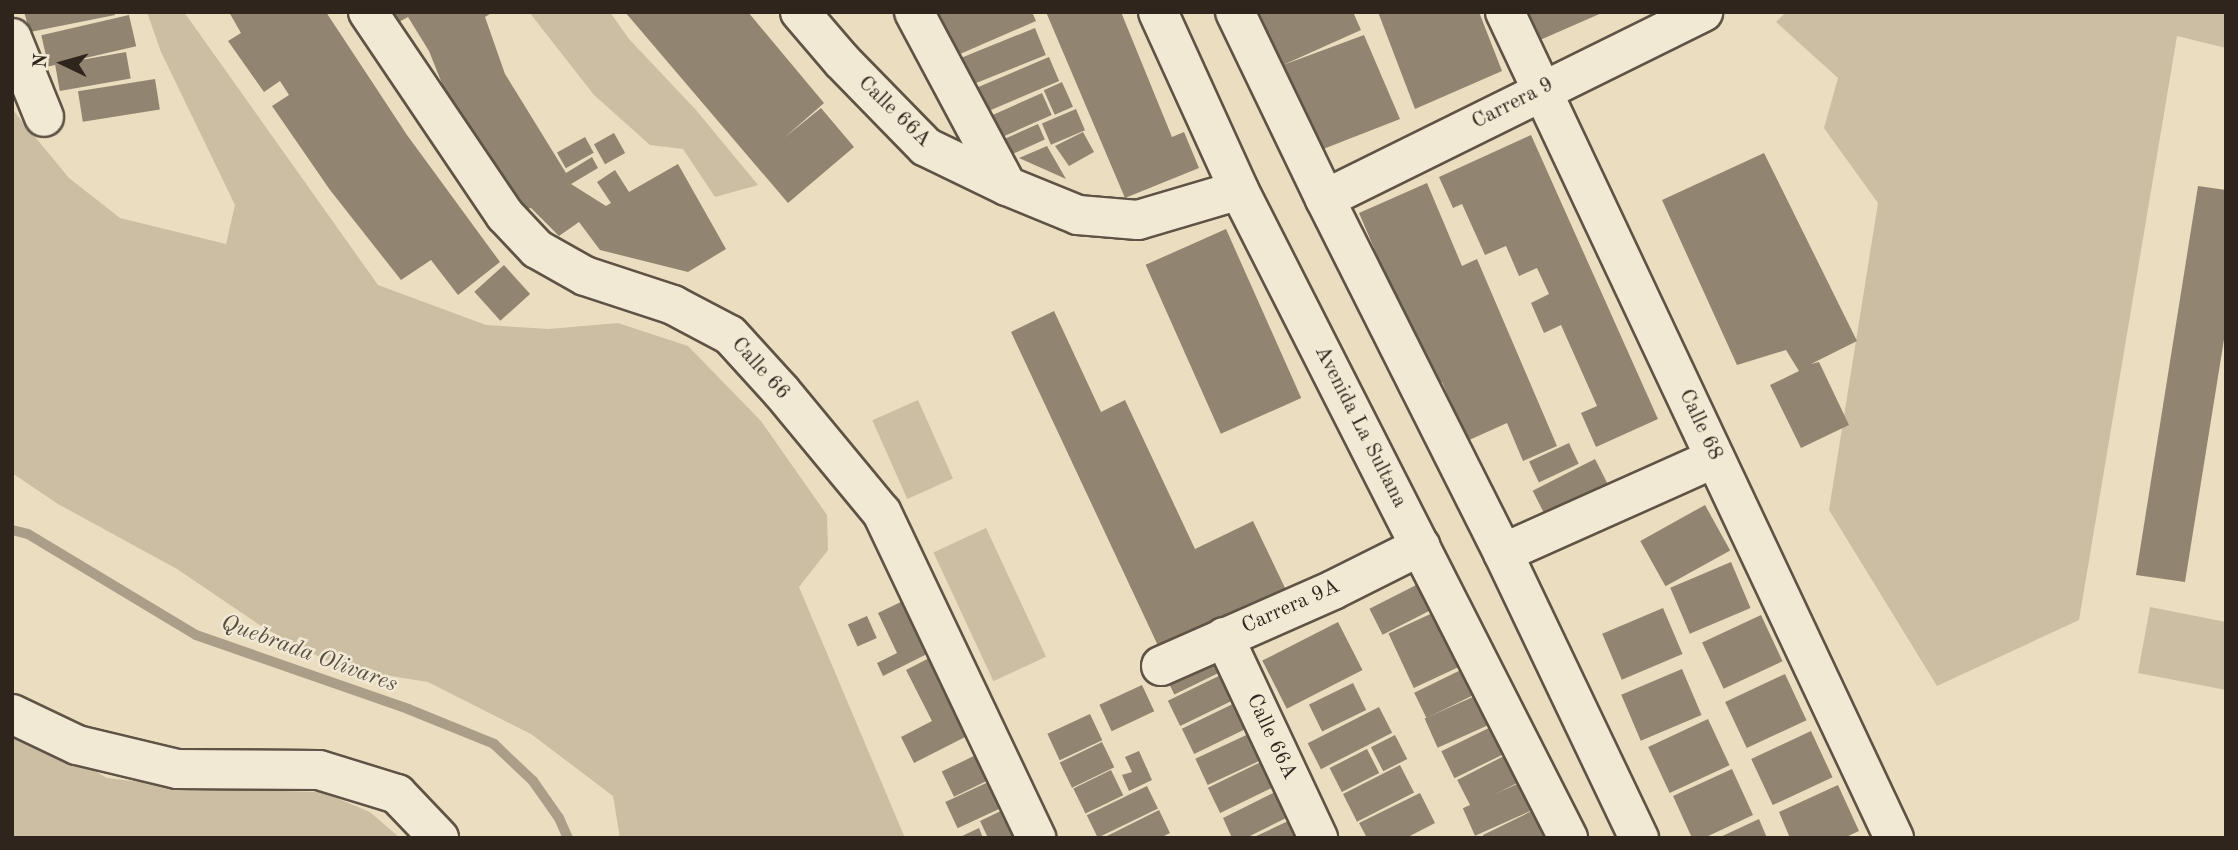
<!DOCTYPE html>
<html>
<head>
<meta charset="utf-8">
<style>
	body { margin:0 }
	#map { position:relative; width:2238px; height:850px; overflow:hidden; background:#ebddbf; font-family:"Old Standard TT",serif }
	div>[style] { position:absolute }
	.green>* { inset:0; background:#cbbea3; transform-origin:0 0 }
	.stream>* { height:10px; margin:-5px; padding:0 5px; transform-origin:5px; border-radius:5px; background:#ab9e88 }
	.building>* { inset:0; background:#918571; transform-origin:0 0 }
	.roads { filter:drop-shadow(2px 0 #5f5345) drop-shadow(-2px 0 #5f5345) drop-shadow(0 2px #5f5345) drop-shadow(0 -2px #5f5345) }
	.street>* { height:38px; margin:-19px; padding:0 19px; transform-origin:19px; border-radius:19px; background:#f2e9d5 }
	.secondary>* { height:38px; margin:-19px; padding:0 19px; transform-origin:19px; border-radius:19px; background:#f2e9d5 }
	span { translate:-50% -50%; white-space:nowrap; text-align:center; line-height:1.15; -webkit-text-stroke:5px #f2e9d5; paint-order:stroke }
	.street-label { font-size:21px; color:#30251c }
	.water-label { font-size:23px; color:#5b4f42; font-style:italic }
	.frame { position:absolute; inset:0; border:14px solid #30251c; pointer-events:none }
	.north { position:absolute; left:28px; top:28px; width:70px; height:70px; -webkit-text-stroke:5px #f2e9d5; paint-order:stroke; rotate:275deg; font-size:19px; font-weight:700; line-height:28px; text-align:center; color:#30251c }
	.north::after { content:''; display:block; margin:auto; width:24px; height:32px; background:#30251c; clip-path:polygon(50% 0,100% 100%,50% 72%,0 100%) }
</style>
</head>
<body>
<div id="map">
	<div class="green">
		<div style="clip-path:polygon(147px 12px,184px 12px,378px 285px,486px 325px,549px 329px,618px 323px,688px 346px,761px 421px,827px 515px,828px 550px,799px 587px,905px 838px,620px 838px,613px 796px,531px 734px,428px 682px,341px 668px,264px 628px,177px 569px,58px 504px,12px 473px,12px 109px,69px 178px,120px 218px,226px 244px,235px 205px,161px 52px)"></div>
		<div style="clip-path:polygon(529px 12px,610px 12px,629px 39px,696px 110px,758px 185px,715px 197px,683px 149px,650px 145px,594px 95px)"></div>
		<div style="clip-path:polygon(1786px 12px,2226px 12px,2226px 48px,2177px 36px,2079px 620px,1937px 686px,1829px 510px,1878px 203px,1824px 128px,1838px 78px,1776px 22px)"></div>
		<div style="left:918px;top:400px;width:86px;height:50px;rotate:66deg"></div>
		<div style="left:986px;top:528px;width:142px;height:58px;rotate:65deg"></div>
		<div style="clip-path:polygon(2150px 607px,2226px 622px,2226px 690px,2138px 673px)"></div>
		<div style="clip-path:polygon(12px 723px,107px 778px,199px 789px,322px 792px,370px 812px,400px 838px,12px 838px)"></div>
	</div>
	<div class="stream">
		<div style="left:12px;top:530px;width:16px;rotate:14deg"></div>
		<div style="left:28px;top:534px;width:196px;rotate:31deg"></div>
		<div style="left:196px;top:635px;width:225px;rotate:19.2deg"></div>
		<div style="left:408px;top:709px;width:93px;rotate:22.1deg"></div>
		<div style="left:494px;top:744px;width:54px;rotate:43.5deg"></div>
		<div style="left:533px;top:781px;width:45px;rotate:54.9deg"></div>
		<div style="left:559px;top:818px;width:22px;rotate:66deg"></div>
	</div>
	<div class="building">
		<div style="clip-path:polygon(24px 12px,114px 12px,115px 15px,30px 32px)"></div>
		<div style="clip-path:polygon(229px 12px,326px 12px,407px 135px,500px 262px,458px 295px,431px 260px,401px 280px,330px 190px,272px 106px,289px 95px,280px 81px,264px 92px,228px 41px,241px 33px)"></div>
		<div style="clip-path:polygon(391px 12px,493px 12px,485px 17px,505px 74px,566px 173px,592px 157px,598px 168px,571px 184px,606px 206px,611px 203px,597px 182px,615px 170px,629px 192px,678px 164px,726px 249px,688px 272px,600px 250px,579px 222px,559px 236px,531px 208px,523px 210px,451px 106px,429px 51px,408px 17px,397px 23px)"></div>
		<div style="clip-path:polygon(625px 12px,748px 12px,824px 103px,784px 138px,821px 108px,854px 147px,788px 203px)"></div>
		<div style="clip-path:polygon(923px 12px,1032px 12px,1036px 21px,944px 61px)"></div>
		<div style="clip-path:polygon(1046px 12px,1121px 12px,1172px 137px,1184px 132px,1199px 168px,1125px 198px)"></div>
		<div style="clip-path:polygon(1248px 12px,1353px 12px,1361px 30px,1283px 65px,1364px 35px,1400px 119px,1313px 153px)"></div>
		<div style="clip-path:polygon(1378px 12px,1479px 12px,1502px 71px,1415px 109px)"></div>
		<div style="clip-path:polygon(1528px 12px,1604px 12px,1540px 40px)"></div>
		<div style="left:129px;top:15px;width:32px;height:90px;rotate:77deg"></div>
		<div style="left:1035px;top:28px;width:29px;height:86px;rotate:68deg"></div>
		<div style="left:126px;top:52px;width:27px;height:72px;rotate:80deg"></div>
		<div style="left:1049px;top:57px;width:26px;height:80px;rotate:67deg"></div>
		<div style="left:155px;top:79px;width:31px;height:78px;rotate:81deg"></div>
		<div style="left:1062px;top:82px;width:27px;height:20px;rotate:66deg"></div>
		<div style="left:1042px;top:93px;width:24px;height:62px;rotate:66deg"></div>
		<div style="left:1076px;top:109px;width:23px;height:37px;rotate:67deg"></div>
		<div style="left:1038px;top:124px;width:17px;height:39px;rotate:66deg"></div>
		<div style="clip-path:polygon(1083px 132px,1094px 152px,1069px 166px,1055px 146px)"></div>
		<div style="left:614px;top:133px;width:23px;height:23px;rotate:61deg"></div>
		<div style="clip-path:polygon(1531px 135px,1658px 419px,1596px 447px,1581px 413px,1597px 406px,1561px 325px,1544px 333px,1531px 303px,1549px 294px,1537px 268px,1519px 276px,1506px 246px,1485px 255px,1462px 204px,1453px 208px,1439px 177px)"></div>
		<div style="left:585px;top:137px;width:18px;height:32px;rotate:61deg"></div>
		<div style="clip-path:polygon(1047px 146px,1066px 179px,1019px 158px)"></div>
		<div style="clip-path:polygon(1764px 153px,1857px 341px,1811px 364px,1819px 362px,1849px 425px,1801px 448px,1770px 385px,1799px 371px,1786px 350px,1737px 365px,1662px 200px)"></div>
		<div style="clip-path:polygon(1427px 183px,1462px 266px,1477px 259px,1557px 446px,1523px 461px,1507px 423px,1467px 441px,1442px 382px,1433px 386px,1359px 213px)"></div>
		<div style="clip-path:polygon(2198px 186px,2226px 190px,2226px 327px,2185px 582px,2136px 575px)"></div>
		<div style="left:1226px;top:229px;width:185px;height:88px;rotate:66deg"></div>
		<div style="left:504px;top:265px;width:39px;height:40px;rotate:48deg"></div>
		<div style="clip-path:polygon(1054px 311px,1101px 412px,1125px 400px,1195px 549px,1253px 521px,1286px 590px,1160px 650px,1011px 332px)"></div>
		<div style="left:1569px;top:443px;width:23px;height:44px;rotate:65deg"></div>
		<div style="left:1595px;top:459px;width:27px;height:70px;rotate:63deg"></div>
		<div style="left:1705px;top:505px;width:52px;height:74px;rotate:61deg"></div>
		<div style="left:1731px;top:562px;width:50px;height:66px;rotate:67deg"></div>
		<div style="left:1430px;top:578px;width:29px;height:68px;rotate:63deg"></div>
		<div style="clip-path:polygon(907px 599px,933px 651px,883px 676px,877px 663px,897px 653px,878px 613px)"></div>
		<div style="left:1663px;top:608px;width:50px;height:66px;rotate:67deg"></div>
		<div style="left:1441px;top:609px;width:60px;height:58px;rotate:65deg"></div>
		<div style="left:1761px;top:615px;width:51px;height:65px;rotate:65deg"></div>
		<div style="left:867px;top:616px;width:24px;height:21px;rotate:66deg"></div>
		<div style="left:1338px;top:622px;width:54px;height:85px;rotate:63deg"></div>
		<div style="left:1216px;top:643px;width:28px;height:60px;rotate:64deg"></div>
		<div style="clip-path:polygon(933px 656px,973px 733px,914px 763px,901px 737px,932px 721px,906px 670px)"></div>
		<div style="left:1469px;top:666px;width:28px;height:61px;rotate:64deg"></div>
		<div style="left:1682px;top:669px;width:50px;height:66px;rotate:67deg"></div>
		<div style="left:1229px;top:671px;width:28px;height:68px;rotate:64deg"></div>
		<div style="left:1785px;top:674px;width:51px;height:66px;rotate:65deg"></div>
		<div style="left:1353px;top:683px;width:30px;height:49px;rotate:64deg"></div>
		<div style="left:1142px;top:685px;width:29px;height:47px;rotate:65deg"></div>
		<div style="left:1484px;top:692px;width:32px;height:65px;rotate:66deg"></div>
		<div style="left:1243px;top:699px;width:28px;height:68px;rotate:64deg"></div>
		<div style="left:1379px;top:707px;width:29px;height:80px;rotate:63deg"></div>
		<div style="left:1090px;top:714px;width:29px;height:47px;rotate:65deg"></div>
		<div style="left:1708px;top:719px;width:51px;height:66px;rotate:65deg"></div>
		<div style="left:1497px;top:724px;width:30px;height:62px;rotate:64deg"></div>
		<div style="left:1257px;top:730px;width:29px;height:68px;rotate:65deg"></div>
		<div style="left:1811px;top:731px;width:51px;height:66px;rotate:65deg"></div>
		<div style="left:1395px;top:735px;width:27px;height:27px;rotate:63deg"></div>
		<div style="left:1102px;top:742px;width:28px;height:47px;rotate:64deg"></div>
		<div style="left:1367px;top:749px;width:27px;height:42px;rotate:63deg"></div>
		<div style="left:984px;top:751px;width:28px;height:47px;rotate:64deg"></div>
		<div style="clip-path:polygon(1139px 751px,1152px 780px,1129px 791px,1122px 775px,1132px 772px,1125px 757px)"></div>
		<div style="left:1508px;top:754px;width:30px;height:57px;rotate:63deg"></div>
		<div style="left:1269px;top:758px;width:28px;height:68px;rotate:64deg"></div>
		<div style="left:1400px;top:765px;width:31px;height:64px;rotate:63deg"></div>
		<div style="clip-path:polygon(1732px 769px,1753px 815px,1704px 838px,1692px 838px,1673px 796px)"></div>
		<div style="left:1111px;top:770px;width:28px;height:42px;rotate:64deg"></div>
		<div style="left:997px;top:778px;width:29px;height:57px;rotate:65deg"></div>
		<div style="left:1524px;top:781px;width:30px;height:67px;rotate:66deg"></div>
		<div style="clip-path:polygon(1838px 785px,1859px 831px,1844px 838px,1790px 838px,1779px 812px)"></div>
		<div style="left:1147px;top:786px;width:25px;height:67px;rotate:64deg"></div>
		<div style="clip-path:polygon(1283px 788px,1296px 813px,1246px 838px,1232px 838px,1223px 818px)"></div>
		<div style="clip-path:polygon(1420px 793px,1435px 823px,1406px 838px,1367px 838px,1359px 823px)"></div>
		<div style="clip-path:polygon(1009px 807px,1023px 838px,988px 838px,980px 821px)"></div>
		<div style="clip-path:polygon(1538px 808px,1551px 835px,1544px 838px,1484px 838px,1483px 835px)"></div>
		<div style="clip-path:polygon(1159px 810px,1170px 833px,1160px 838px,1103px 838px)"></div>
		<div style="clip-path:polygon(1299px 816px,1309px 838px,1252px 838px)"></div>
		<div style="clip-path:polygon(1759px 819px,1767px 838px,1718px 838px)"></div>
		<div style="clip-path:polygon(979px 828px,983px 838px,958px 838px)"></div>
	</div>
	<div class="roads">
		<div class="street">
			<div style="left:800px;top:12px;width:65px;rotate:49.4deg"></div>
			<div style="left:842px;top:61px;width:120px;rotate:45.7deg"></div>
			<div style="left:926px;top:147px;width:90px;rotate:25.7deg"></div>
			<div style="left:1007px;top:186px;width:77px;rotate:22.2deg"></div>
			<div style="left:1078px;top:215px;width:60px;rotate:4.8deg"></div>
			<div style="left:1138px;top:220px;width:105px;rotate:-16.5deg"></div>
			<div style="left:914px;top:12px;width:197px;rotate:61.9deg"></div>
			<div style="left:1505px;top:12px;width:913px;rotate:64.78deg"></div>
			<div style="left:12px;top:38px;width:85px;rotate:67.9deg"></div>
			<div style="left:1325px;top:199px;width:422px;rotate:-26.3deg"></div>
			<div style="left:1503px;top:553px;width:232px;rotate:-24.1deg"></div>
			<div style="left:1224px;top:637px;width:222px;rotate:64.9deg"></div>
			<div style="left:1161px;top:666px;width:188px;rotate:-23.8deg"></div>
			<div style="left:1333px;top:590px;width:98px;rotate:-26.6deg"></div>
			<div style="left:12px;top:714px;width:72px;rotate:25.5deg"></div>
			<div style="left:77px;top:745px;width:103px;rotate:13.5deg"></div>
			<div style="left:177px;top:769px;width:142px;rotate:0.4deg"></div>
			<div style="left:319px;top:770px;width:82px;rotate:17.1deg"></div>
			<div style="left:397px;top:794px;width:61px;rotate:46.3deg"></div>
		</div>
		<div class="secondary">
			<div style="left:368px;top:12px;width:245px;rotate:56deg"></div>
			<div style="left:505px;top:215px;width:47px;rotate:46.7deg"></div>
			<div style="left:537px;top:249px;width:55px;rotate:29.4deg"></div>
			<div style="left:585px;top:276px;width:93px;rotate:18.2deg"></div>
			<div style="left:673px;top:305px;width:64px;rotate:27.8deg"></div>
			<div style="left:730px;top:335px;width:76px;rotate:47.7deg"></div>
			<div style="left:781px;top:391px;width:158px;rotate:50.4deg"></div>
			<div style="left:882px;top:513px;width:360px;rotate:64.6deg"></div>
			<div style="left:1158px;top:12px;width:196px;rotate:65.5deg"></div>
			<div style="left:1239px;top:190px;width:727px;rotate:63.08deg"></div>
			<div style="left:1235px;top:12px;width:208px;rotate:64.3deg"></div>
			<div style="left:1325px;top:199px;width:396px;rotate:63.3deg"></div>
			<div style="left:1503px;top:553px;width:316px;rotate:64.5deg"></div>
		</div>
	</div>
	<div class="street-label">
		<span style="left:1513px;top:104px;rotate:-27deg">Carrera 9</span>
		<span style="left:894px;top:112px;rotate:44deg">Calle 66A</span>
		<span style="left:760px;top:369px;rotate:48deg">Calle 66</span>
		<span style="left:1700px;top:425px;rotate:65deg">Calle 68</span>
		<span style="left:1360px;top:427px;rotate:63deg">Avenida La Sultana</span>
		<span style="left:1291px;top:607px;rotate:-24deg">Carrera 9A</span>
		<span style="left:1271px;top:737px;rotate:65deg">Calle 66A</span>
	</div>
	<div class="water-label">
		<span style="left:309px;top:654px;rotate:20deg">Quebrada Olivares</span>
	</div>
	<div class="frame"></div>
	<div class="north">N</div>
</div>
</body>
</html>
